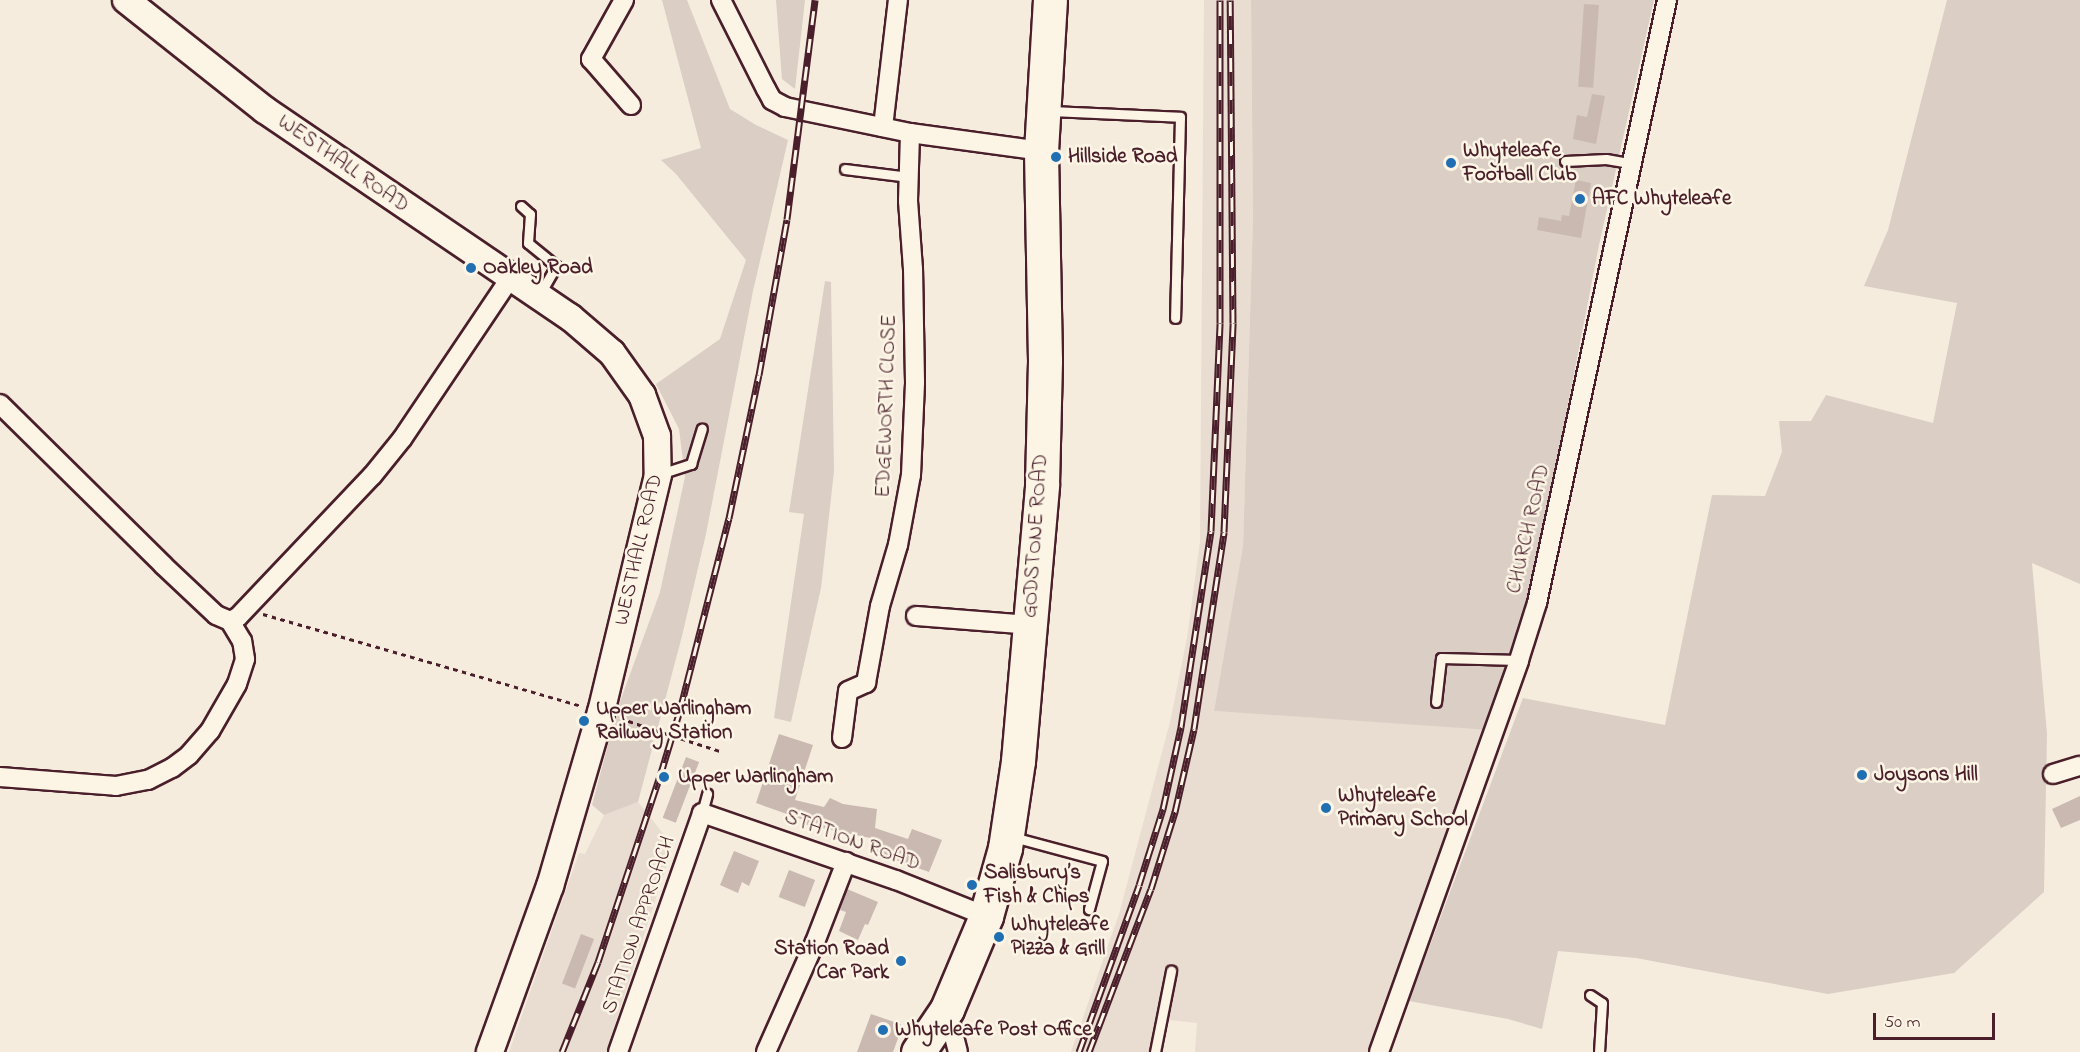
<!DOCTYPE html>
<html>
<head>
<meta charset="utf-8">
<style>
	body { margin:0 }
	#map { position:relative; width:2080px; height:1052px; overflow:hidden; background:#f5ecde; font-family:"Indie Flower",sans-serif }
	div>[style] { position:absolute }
	.built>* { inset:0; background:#e8ddd0 }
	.green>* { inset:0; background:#dbcec4 }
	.building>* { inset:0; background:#cab9b1; transform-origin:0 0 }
	.path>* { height:3px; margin-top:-1.5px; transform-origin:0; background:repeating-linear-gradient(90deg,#4a1f2b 0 4.5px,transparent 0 9px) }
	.roads { filter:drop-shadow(2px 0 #4a1f2b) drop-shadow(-2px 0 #4a1f2b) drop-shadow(0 2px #4a1f2b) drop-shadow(0 -2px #4a1f2b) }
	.lane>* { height:9px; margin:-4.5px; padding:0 4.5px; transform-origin:4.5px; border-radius:4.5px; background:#fcf5e5 }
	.street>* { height:18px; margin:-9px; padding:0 9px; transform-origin:9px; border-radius:9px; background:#fcf5e5 }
	.secondary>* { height:26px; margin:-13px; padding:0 13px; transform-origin:13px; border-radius:13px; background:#fcf5e5 }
	.highway>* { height:33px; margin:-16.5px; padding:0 16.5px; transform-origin:16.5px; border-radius:16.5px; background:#fcf5e5 }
	.rail>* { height:7px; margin-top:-3.5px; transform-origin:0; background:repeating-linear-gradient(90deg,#fcf5e5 0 14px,#4a1f2b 0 28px); box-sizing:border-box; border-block:2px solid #4a1f2b }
	.path-bridge>* { height:3px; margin-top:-1.5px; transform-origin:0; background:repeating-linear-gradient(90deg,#4a1f2b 0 4.5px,transparent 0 9px) }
	.dots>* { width:16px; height:16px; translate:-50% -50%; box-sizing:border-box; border:3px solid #fcf5e5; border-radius:50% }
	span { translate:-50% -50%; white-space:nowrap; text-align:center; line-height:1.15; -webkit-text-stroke:5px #fcf5e5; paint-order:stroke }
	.poi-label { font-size:21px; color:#4a1f2b; font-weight:700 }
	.left { translate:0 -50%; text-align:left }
	.right { translate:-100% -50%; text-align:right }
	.street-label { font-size:21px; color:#4a1f2b }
	.scale { position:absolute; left:1873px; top:1013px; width:122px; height:27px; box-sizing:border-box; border:3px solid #4a1f2b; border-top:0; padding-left:8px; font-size:18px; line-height:21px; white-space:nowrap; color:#4a1f2b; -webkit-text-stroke:4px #fcf5e5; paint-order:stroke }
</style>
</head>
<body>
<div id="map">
	<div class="built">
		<div style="clip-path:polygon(1204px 0,1251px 0,1253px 219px,1243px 546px,1214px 711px,1491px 729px,1371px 1052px,1195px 1052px,1197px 1023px,1169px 1020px,1161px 1052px,1071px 1052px,1119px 914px,1170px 722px,1187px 638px,1200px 541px)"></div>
		<div style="clip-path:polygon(638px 802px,673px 846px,606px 1052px,509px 1052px,579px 853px,585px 854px,604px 815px)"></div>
	</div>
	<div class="green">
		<div style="clip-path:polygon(662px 0,687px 0,730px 109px,756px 125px,788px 140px,753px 291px,706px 534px,682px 636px,638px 802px,604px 815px,592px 805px,618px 707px,660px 592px,685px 477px,679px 429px,656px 384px,720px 339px,746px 260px,676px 174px,661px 160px,701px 148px)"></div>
		<div style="clip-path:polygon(776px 0,805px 0,795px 89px,782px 79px)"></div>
		<div style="clip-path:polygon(1251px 0,1654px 0,1599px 245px,1536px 570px,1491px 730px,1214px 711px,1243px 546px,1253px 219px)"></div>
		<div style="clip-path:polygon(1947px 0,2080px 0,2080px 584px,2032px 563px,2047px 734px,2044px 892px,1954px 973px,1828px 994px,1636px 958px,1558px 951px,1542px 1029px,1508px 1019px,1409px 1001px,1523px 698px,1665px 725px,1712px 495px,1765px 496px,1782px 452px,1779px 421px,1811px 421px,1826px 395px,1933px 423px,1957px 303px,1864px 286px,1888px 230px)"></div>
		<div style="clip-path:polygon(825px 281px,831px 282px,834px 471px,821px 588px,791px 722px,774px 718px,804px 514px,789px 512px)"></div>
	</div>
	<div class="building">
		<div style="left:1584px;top:4px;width:15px;height:83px;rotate:4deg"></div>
		<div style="clip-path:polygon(1592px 94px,1605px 96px,1596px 144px,1573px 139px,1577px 115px,1587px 117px)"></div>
		<div style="clip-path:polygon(1576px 180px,1591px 183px,1581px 238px,1537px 230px,1539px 217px,1561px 221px,1562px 215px,1569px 216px)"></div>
		<div style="clip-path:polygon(779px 734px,813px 745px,795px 800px,824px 807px,830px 798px,843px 804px,877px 809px,875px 828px,908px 839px,912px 829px,942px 840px,929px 872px,871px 851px,875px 839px,803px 824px,804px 820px,756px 803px)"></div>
		<div style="left:686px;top:757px;width:14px;height:65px;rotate:21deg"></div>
		<div style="clip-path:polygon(2080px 796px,2080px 820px,2061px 828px,2052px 809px)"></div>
		<div style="clip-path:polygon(734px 851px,759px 861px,749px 886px,742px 882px,738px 893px,720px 885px)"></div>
		<div style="left:789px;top:870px;width:28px;height:29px;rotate:21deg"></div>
		<div style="clip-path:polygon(847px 889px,878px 902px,868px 925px,865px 924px,858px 940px,839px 931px,846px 912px,840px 910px)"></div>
		<div style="left:581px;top:934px;width:14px;height:53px;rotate:21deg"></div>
		<div style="clip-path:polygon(871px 1014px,903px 1025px,893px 1052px,857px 1052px)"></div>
	</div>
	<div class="path">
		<div style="left:263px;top:614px;width:332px;rotate:16.1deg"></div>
		<div style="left:620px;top:718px;width:37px;rotate:19deg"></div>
		<div style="left:689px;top:741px;width:32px;rotate:18deg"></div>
	</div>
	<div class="roads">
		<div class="lane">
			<div style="left:1050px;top:111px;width:130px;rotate:2.6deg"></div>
			<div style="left:1180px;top:117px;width:201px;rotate:91.4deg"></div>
			<div style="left:1565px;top:161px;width:41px;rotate:-2.8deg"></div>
			<div style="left:1606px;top:159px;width:27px;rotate:10deg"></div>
			<div style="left:845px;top:169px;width:64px;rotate:7.2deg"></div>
			<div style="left:521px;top:206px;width:12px;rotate:42deg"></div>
			<div style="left:530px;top:214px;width:29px;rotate:94deg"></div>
			<div style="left:528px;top:243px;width:36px;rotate:39deg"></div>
			<div style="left:556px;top:266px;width:32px;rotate:120deg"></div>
			<div style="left:660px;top:474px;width:33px;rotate:-18deg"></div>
			<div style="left:691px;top:464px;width:37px;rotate:-73deg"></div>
			<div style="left:1436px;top:702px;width:44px;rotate:-83.5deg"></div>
			<div style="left:1441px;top:658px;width:78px;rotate:1.5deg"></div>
			<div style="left:702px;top:813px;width:20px;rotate:-75deg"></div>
			<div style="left:1013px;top:837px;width:92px;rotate:15.1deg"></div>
			<div style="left:1102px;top:861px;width:50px;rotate:105.2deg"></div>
			<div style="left:1590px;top:995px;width:14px;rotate:34deg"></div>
			<div style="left:1602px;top:1003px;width:49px;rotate:93.5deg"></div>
			<div style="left:1155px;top:1052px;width:83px;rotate:-78.8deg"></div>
		</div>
		<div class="street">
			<div style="left:624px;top:0;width:68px;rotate:119.2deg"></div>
			<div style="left:591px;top:59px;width:61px;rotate:49deg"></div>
			<div style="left:721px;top:0;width:100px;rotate:63.2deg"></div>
			<div style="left:766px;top:89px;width:13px;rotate:61deg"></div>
			<div style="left:772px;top:100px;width:15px;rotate:28deg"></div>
			<div style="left:785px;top:107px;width:128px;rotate:11.7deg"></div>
			<div style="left:910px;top:133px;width:132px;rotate:7.8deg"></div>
			<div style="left:883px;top:127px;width:128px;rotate:-83.3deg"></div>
			<div style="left:0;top:404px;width:229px;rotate:44.6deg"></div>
			<div style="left:163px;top:565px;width:73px;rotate:43.3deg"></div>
			<div style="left:216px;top:615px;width:15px;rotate:23deg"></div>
			<div style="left:230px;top:621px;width:9px;rotate:-27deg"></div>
			<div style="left:238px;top:617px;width:195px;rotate:-46.5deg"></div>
			<div style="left:372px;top:476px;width:48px;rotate:-51deg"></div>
			<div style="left:402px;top:439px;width:195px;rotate:-56.1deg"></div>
			<div style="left:916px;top:616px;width:114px;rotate:4.5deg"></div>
			<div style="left:842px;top:738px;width:47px;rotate:-82.7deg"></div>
			<div style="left:848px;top:691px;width:20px;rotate:-24deg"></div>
			<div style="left:866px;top:683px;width:78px;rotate:-79.7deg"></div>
			<div style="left:880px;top:606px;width:64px;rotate:-73.6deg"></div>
			<div style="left:898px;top:545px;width:71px;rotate:-79.5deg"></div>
			<div style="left:911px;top:475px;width:93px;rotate:-87.5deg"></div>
			<div style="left:915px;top:382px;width:113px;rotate:-91deg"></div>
			<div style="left:913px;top:269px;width:68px;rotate:-94.2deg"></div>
			<div style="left:908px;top:201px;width:68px;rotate:-88.3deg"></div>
			<div style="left:2053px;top:774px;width:28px;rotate:-17deg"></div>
			<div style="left:0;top:777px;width:116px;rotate:4.4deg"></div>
			<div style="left:116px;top:786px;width:33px;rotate:-11deg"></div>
			<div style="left:148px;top:780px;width:27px;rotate:-27deg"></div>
			<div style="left:172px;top:768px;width:21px;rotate:-37deg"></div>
			<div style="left:189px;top:755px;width:32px;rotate:-49deg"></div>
			<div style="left:210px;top:731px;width:54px;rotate:-60.1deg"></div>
			<div style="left:237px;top:684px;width:26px;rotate:-72deg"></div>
			<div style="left:245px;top:659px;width:18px;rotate:-99deg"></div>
			<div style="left:242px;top:641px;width:23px;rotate:-121deg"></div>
			<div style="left:947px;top:1009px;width:44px;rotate:75.7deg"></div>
			<div style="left:618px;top:1052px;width:253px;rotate:-70.6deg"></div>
			<div style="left:702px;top:813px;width:205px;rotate:19.1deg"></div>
			<div style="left:896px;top:880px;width:97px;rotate:21.8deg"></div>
			<div style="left:766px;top:1052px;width:120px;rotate:-66deg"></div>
			<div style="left:815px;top:942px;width:86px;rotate:-68.8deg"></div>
			<div style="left:1379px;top:1052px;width:416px;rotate:-70.3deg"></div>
			<div style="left:1519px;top:660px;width:60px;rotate:-72.5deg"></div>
			<div style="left:1537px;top:603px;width:617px;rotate:-77.83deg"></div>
		</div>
		<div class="secondary">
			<div style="left:126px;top:0;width:177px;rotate:38.4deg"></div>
			<div style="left:265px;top:110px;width:369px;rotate:34.2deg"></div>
			<div style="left:570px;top:317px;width:55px;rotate:40.6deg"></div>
			<div style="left:612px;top:353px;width:52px;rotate:54.5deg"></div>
			<div style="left:642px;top:395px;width:44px;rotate:69.9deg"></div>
			<div style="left:657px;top:436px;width:39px;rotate:89deg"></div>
			<div style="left:658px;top:475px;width:244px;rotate:103.5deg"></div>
			<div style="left:601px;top:712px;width:181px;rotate:106.3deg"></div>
			<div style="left:550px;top:886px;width:177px;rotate:109.9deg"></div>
		</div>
		<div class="highway">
			<div style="left:918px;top:1052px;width:52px;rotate:-56deg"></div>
			<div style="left:947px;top:1009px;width:101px;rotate:-67.2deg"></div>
			<div style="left:986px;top:916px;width:71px;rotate:-74.4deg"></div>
			<div style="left:1005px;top:848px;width:88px;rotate:-81.5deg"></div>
			<div style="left:1018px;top:761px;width:278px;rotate:-85deg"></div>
			<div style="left:1042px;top:484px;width:124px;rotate:-88.6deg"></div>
			<div style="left:1045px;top:360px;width:209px;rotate:-91.1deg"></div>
			<div style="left:1041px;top:151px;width:151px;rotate:-86.6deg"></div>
		</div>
	</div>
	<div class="rail">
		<div style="left:562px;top:1052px;width:97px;rotate:-68.2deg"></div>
		<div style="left:598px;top:962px;width:196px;rotate:-71.6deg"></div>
		<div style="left:660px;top:776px;width:69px;rotate:-73.1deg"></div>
		<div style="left:680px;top:710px;width:198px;rotate:-75.7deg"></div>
		<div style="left:729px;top:518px;width:146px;rotate:-78.2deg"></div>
		<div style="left:759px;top:375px;width:158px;rotate:-79.8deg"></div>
		<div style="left:787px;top:219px;width:221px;rotate:-82.7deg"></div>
		<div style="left:1079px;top:1052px;width:177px;rotate:-70.2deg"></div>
		<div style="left:1139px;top:885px;width:80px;rotate:-72.5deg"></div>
		<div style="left:1163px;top:809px;width:84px;rotate:-77.6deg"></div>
		<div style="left:1181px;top:727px;width:198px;rotate:-81.3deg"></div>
		<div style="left:1211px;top:531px;width:208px;rotate:-87.5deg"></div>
		<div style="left:1220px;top:323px;width:323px;rotate:-90deg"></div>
		<div style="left:1089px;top:1052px;width:174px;rotate:-69.2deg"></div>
		<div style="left:1151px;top:889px;width:81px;rotate:-72.7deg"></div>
		<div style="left:1175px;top:812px;width:85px;rotate:-77.1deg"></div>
		<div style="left:1194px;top:729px;width:199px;rotate:-81.3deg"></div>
		<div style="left:1224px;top:532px;width:209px;rotate:-87.5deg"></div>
		<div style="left:1233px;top:323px;width:323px;rotate:-90.5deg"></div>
	</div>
	<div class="path-bridge">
		<div style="left:655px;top:730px;width:36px;rotate:18deg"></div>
	</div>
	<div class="dots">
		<div style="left:1056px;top:157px;background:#1f6fb2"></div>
		<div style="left:1451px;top:163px;background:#1f6fb2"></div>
		<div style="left:1580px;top:199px;background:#1f6fb2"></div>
		<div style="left:471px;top:268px;background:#1f6fb2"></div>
		<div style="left:584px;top:721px;background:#1f6fb2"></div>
		<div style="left:1862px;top:775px;background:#1f6fb2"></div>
		<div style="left:664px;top:777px;background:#1f6fb2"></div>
		<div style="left:1326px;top:808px;background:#1f6fb2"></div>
		<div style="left:972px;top:885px;background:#1f6fb2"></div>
		<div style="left:999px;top:937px;background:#1f6fb2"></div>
		<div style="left:901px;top:961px;background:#1f6fb2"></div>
		<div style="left:883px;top:1030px;background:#1f6fb2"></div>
	</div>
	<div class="poi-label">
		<span class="left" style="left:1463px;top:163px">Whyteleafe<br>Football Club</span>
		<span class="left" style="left:1068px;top:157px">Hillside Road</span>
		<span class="left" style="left:1592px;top:199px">AFC Whyteleafe</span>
		<span class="left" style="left:483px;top:268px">Oakley Road</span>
		<span class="left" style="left:596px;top:721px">Upper Warlingham<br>Railway Station</span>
		<span class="left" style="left:1874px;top:775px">Joysons Hill</span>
		<span class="left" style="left:678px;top:777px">Upper Warlingham</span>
		<span class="left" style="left:1338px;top:808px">Whyteleafe<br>Primary School</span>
		<span class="left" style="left:984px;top:885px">Salisbury’s<br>Fish &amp; Chips</span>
		<span class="left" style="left:1011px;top:937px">Whyteleafe<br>Pizza &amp; Grill</span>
		<span class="right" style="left:889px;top:961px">Station Road<br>Car Park</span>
		<span class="left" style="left:895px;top:1030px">Whyteleafe Post Office</span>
	</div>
	<div class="street-label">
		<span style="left:343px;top:164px;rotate:35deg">WESTHALL ROAD</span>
		<span style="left:887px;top:406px;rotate:-88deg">EDGEWORTH CLOSE</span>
		<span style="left:1529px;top:529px;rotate:-77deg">CHURCH ROAD</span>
		<span style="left:1036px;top:536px;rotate:-86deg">GODSTONE ROAD</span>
		<span style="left:639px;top:550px;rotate:-77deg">WESTHALL ROAD</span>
		<span style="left:852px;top:841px;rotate:20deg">STATION ROAD</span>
		<span style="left:639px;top:925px;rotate:-71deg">STATION APPROACH</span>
	</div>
	<div class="scale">50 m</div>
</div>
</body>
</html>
